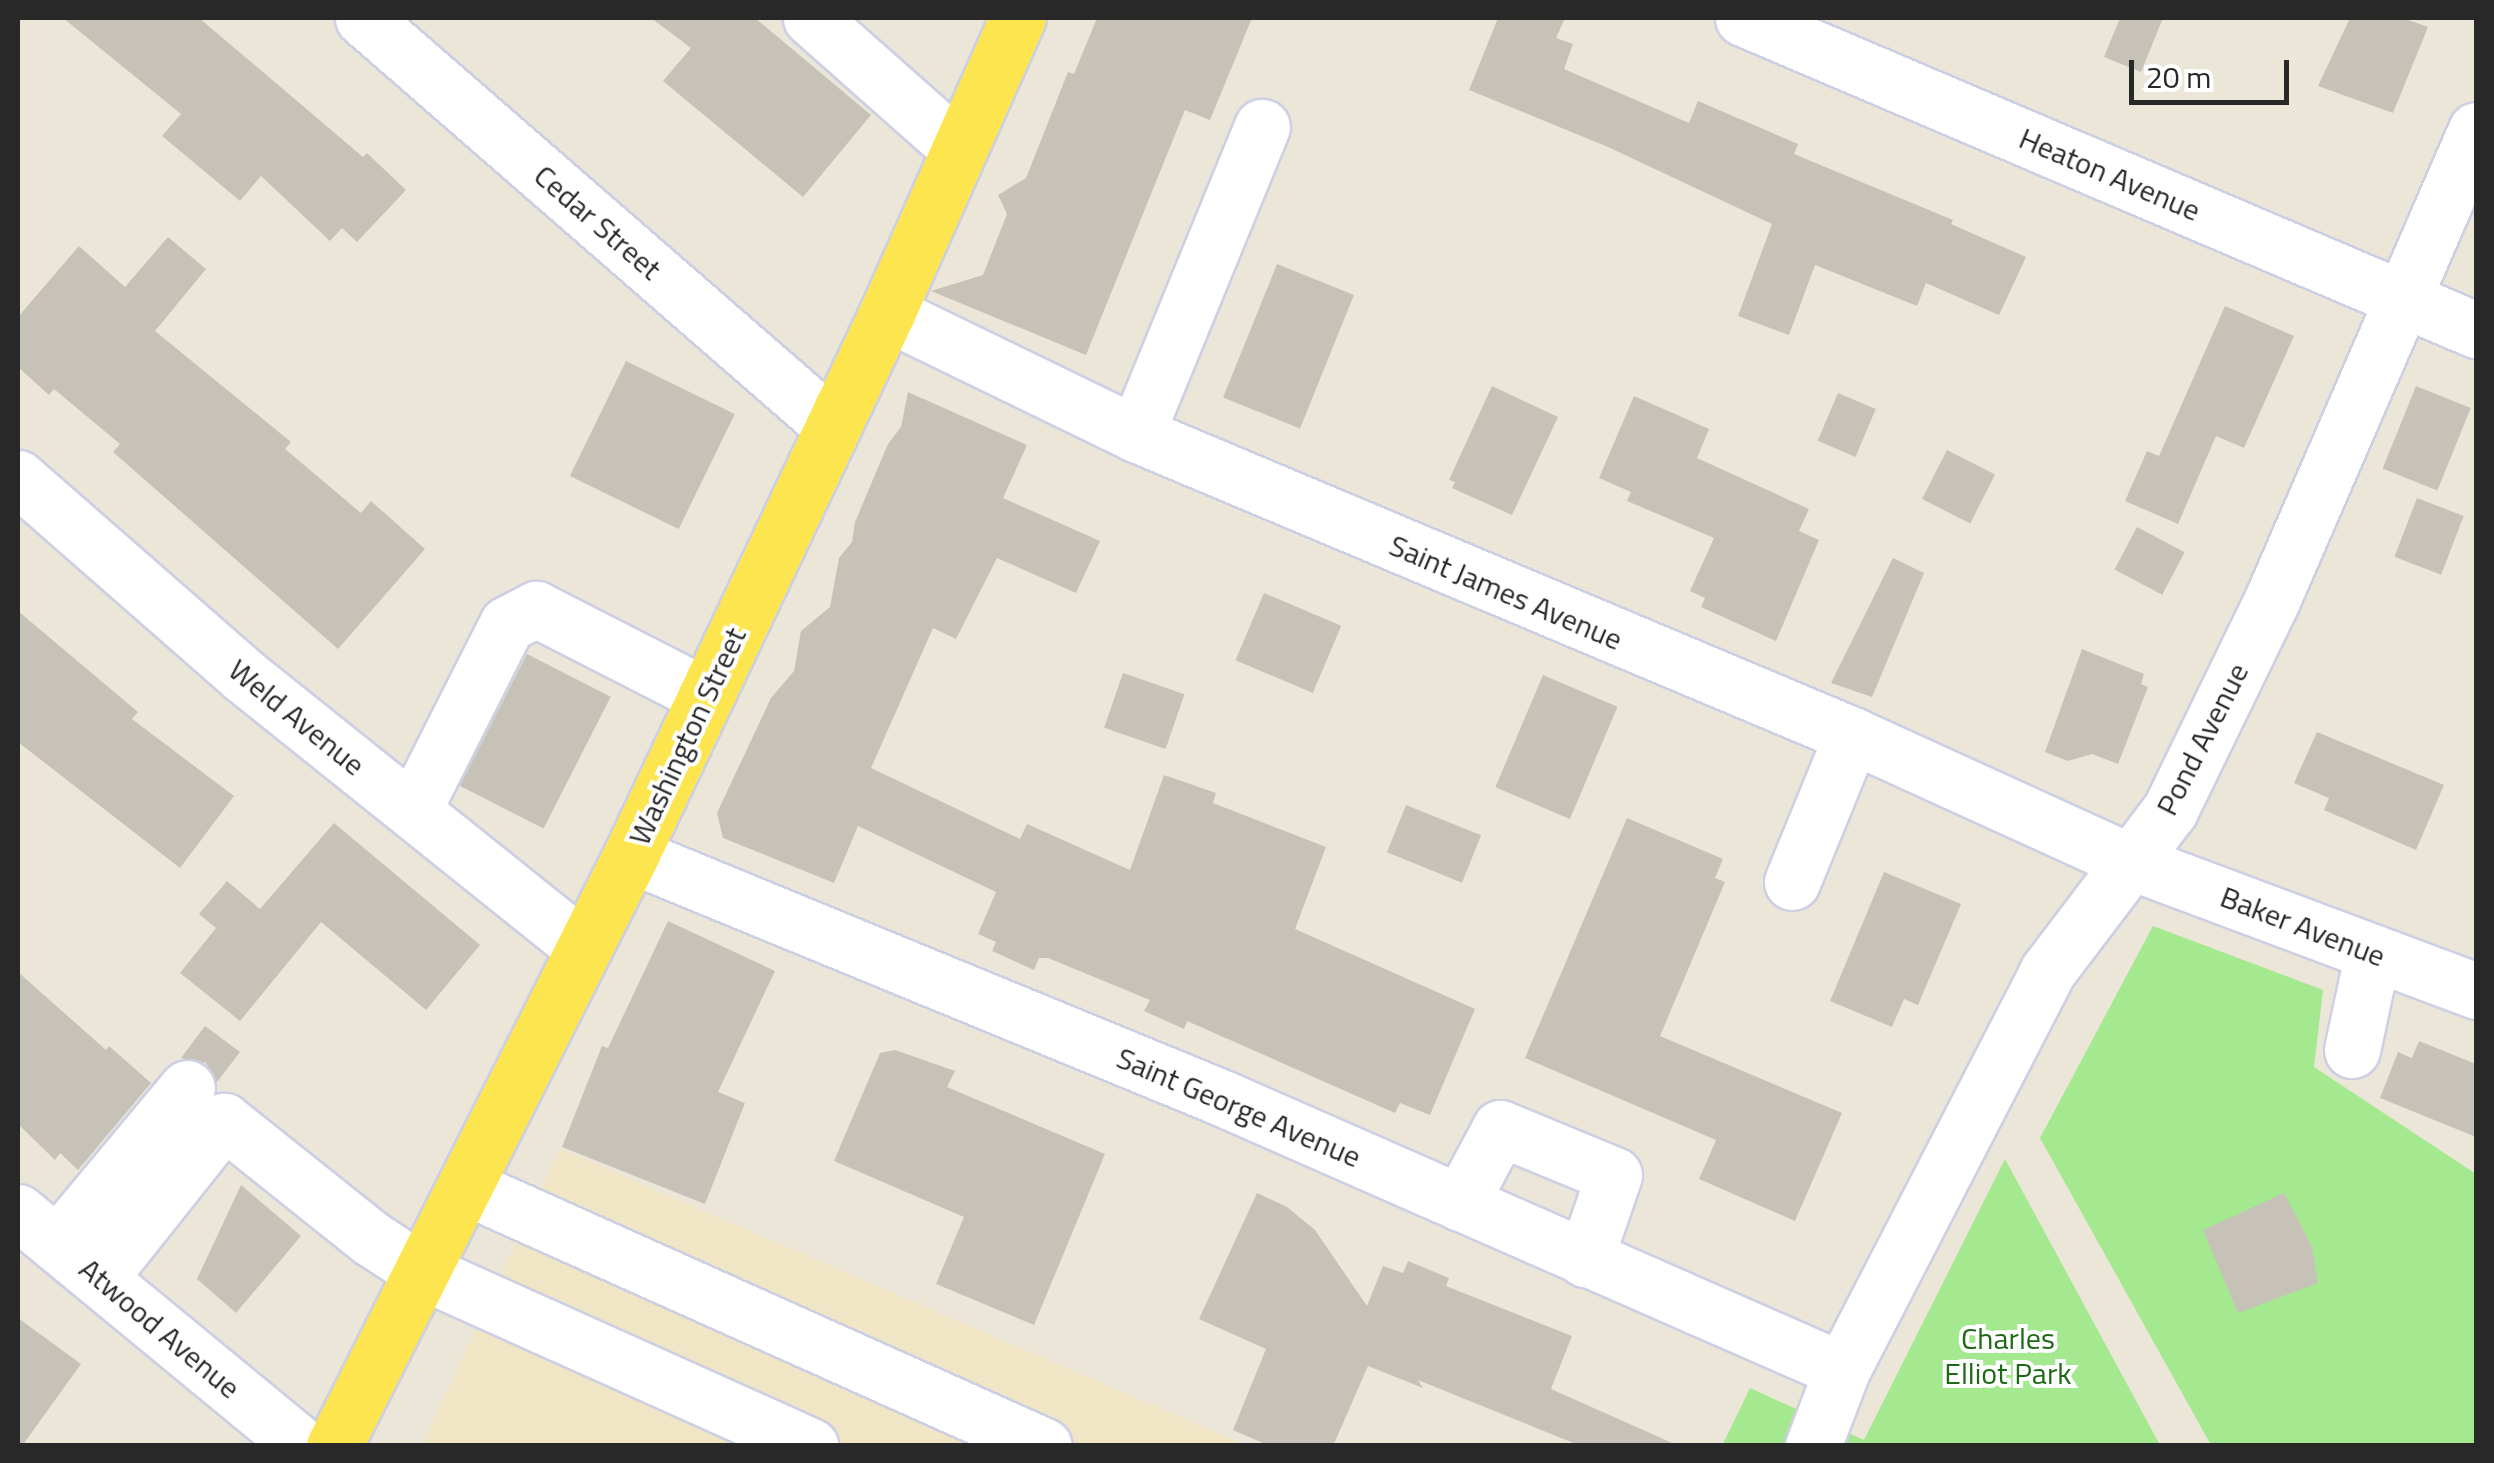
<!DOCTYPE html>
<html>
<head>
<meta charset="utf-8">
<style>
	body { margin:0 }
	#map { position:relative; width:2494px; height:1463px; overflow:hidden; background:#ece6d8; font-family:"Titillium Web",sans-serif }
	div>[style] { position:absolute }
	.education>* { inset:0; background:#f0e6c6 }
	.green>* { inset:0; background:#a4e88f }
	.building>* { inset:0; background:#c7c2b8; transform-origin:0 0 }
	.roads { filter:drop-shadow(2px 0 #cdcfe3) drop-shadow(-2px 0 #cdcfe3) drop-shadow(0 2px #cdcfe3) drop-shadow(0 -2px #cdcfe3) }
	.minor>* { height:55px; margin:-27.5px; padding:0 27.5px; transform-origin:27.5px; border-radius:27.5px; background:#fff }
	.major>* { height:55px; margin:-27.5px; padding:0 27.5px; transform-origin:27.5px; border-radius:27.5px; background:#fce54e }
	span { translate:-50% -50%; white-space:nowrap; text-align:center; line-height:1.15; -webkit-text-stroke:8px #fff; paint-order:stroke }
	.street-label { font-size:30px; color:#282828 }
	.park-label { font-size:30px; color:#1c6a13 }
	.frame { position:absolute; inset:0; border:20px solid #282828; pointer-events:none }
	.scale { position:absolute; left:2129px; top:60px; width:160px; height:45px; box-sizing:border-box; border:5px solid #282828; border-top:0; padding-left:12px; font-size:30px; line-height:35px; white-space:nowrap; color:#282828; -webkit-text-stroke:8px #fff; paint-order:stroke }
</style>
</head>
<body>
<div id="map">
	<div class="education">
		<div style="clip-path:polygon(560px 1149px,1245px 1445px,421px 1446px)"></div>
	</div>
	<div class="green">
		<div style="clip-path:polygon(2153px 926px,2323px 990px,2314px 1067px,2476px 1174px,2476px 1445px,2211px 1445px,2040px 1138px)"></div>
		<div style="clip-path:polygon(2005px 1159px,2160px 1445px,1722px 1446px,1750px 1388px,1864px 1440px)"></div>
	</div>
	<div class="building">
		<div style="clip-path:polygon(63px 18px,199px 18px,363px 157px,367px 153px,406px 190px,357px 242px,342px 228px,330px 241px,261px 176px,240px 201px,162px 136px,181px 114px)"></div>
		<div style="clip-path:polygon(651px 18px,755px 18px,871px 115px,803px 197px,663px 81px,691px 48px)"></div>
		<div style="clip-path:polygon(1097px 18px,1252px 18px,1210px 120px,1185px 110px,1086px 355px,931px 291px,983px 275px,1007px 214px,998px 195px,1026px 178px,1068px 72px,1074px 74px)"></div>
		<div style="clip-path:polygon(1498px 18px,1565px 18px,1556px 38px,1573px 44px,1564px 69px,1689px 123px,1698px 101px,1798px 144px,1794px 154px,1953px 220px,1951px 224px,2026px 257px,1999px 315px,1926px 283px,1917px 306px,1815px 265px,1789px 335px,1738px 316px,1772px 224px,1608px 147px,1469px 90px)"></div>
		<div style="clip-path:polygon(2120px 18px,2163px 18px,2141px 72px,2104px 57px)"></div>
		<div style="clip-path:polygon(2350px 18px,2403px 18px,2428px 27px,2393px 113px,2318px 86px)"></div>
		<div style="clip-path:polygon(168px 237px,206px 269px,155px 331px,291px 442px,285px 449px,361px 513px,371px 501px,425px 549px,338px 649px,113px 452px,120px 444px,54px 389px,49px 395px,18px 367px,18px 317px,79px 246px,125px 287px)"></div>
		<div style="left:1277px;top:264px;width:83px;height:144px;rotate:22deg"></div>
		<div style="clip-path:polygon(2225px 306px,2294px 336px,2244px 448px,2216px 436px,2178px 524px,2125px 501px,2147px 451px,2159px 456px)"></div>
		<div style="left:626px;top:361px;width:121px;height:128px;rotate:26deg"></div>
		<div style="clip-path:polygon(1492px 386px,1558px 417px,1512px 515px,1452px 488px,1455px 482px,1449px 480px)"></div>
		<div style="left:2416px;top:386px;width:59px;height:89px;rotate:22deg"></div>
		<div style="clip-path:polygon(908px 392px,1027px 445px,1003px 498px,1100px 541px,1076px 593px,997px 558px,956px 639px,933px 628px,871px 768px,1020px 839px,1027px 824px,1130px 870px,1164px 775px,1216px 793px,1213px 803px,1326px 847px,1295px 929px,1475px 1009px,1430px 1115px,1400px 1103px,1395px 1113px,1187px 1021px,1184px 1029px,1144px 1011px,1150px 1000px,1048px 958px,1039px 958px,1034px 970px,992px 951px,996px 942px,978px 934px,996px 892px,858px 826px,834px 883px,723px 838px,717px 813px,771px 698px,794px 671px,801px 631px,830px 607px,839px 558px,852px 542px,855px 522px,888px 444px,901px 427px)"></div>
		<div style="left:1838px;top:393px;width:41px;height:52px;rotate:23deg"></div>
		<div style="clip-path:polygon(1634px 396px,1709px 429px,1697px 458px,1809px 509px,1799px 531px,1819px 540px,1776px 641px,1701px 607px,1705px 598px,1690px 591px,1714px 538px,1627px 501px,1631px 492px,1599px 478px)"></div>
		<div style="left:1947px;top:450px;width:54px;height:55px;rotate:27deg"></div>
		<div style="left:2417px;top:498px;width:50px;height:63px;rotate:21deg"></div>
		<div style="left:2137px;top:527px;width:54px;height:48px;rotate:28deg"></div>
		<div style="clip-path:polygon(1893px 558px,1924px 573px,1872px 697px,1831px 683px)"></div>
		<div style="left:1264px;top:593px;width:84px;height:73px;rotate:23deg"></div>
		<div style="clip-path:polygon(18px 611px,138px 712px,132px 719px,234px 796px,180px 868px,18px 742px)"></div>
		<div style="clip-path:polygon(2082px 649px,2144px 674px,2141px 684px,2148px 687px,2118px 764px,2092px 754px,2068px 761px,2045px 752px)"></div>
		<div style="left:527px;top:654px;width:94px;height:148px;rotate:27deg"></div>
		<div style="left:1123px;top:673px;width:65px;height:58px;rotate:19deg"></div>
		<div style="left:1543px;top:675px;width:81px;height:122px;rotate:23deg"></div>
		<div style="clip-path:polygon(2317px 732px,2444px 785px,2416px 850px,2324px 810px,2329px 798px,2294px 783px)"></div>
		<div style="left:1406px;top:805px;width:81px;height:51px;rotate:22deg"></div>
		<div style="clip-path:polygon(1627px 818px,1723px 859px,1715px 878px,1725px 882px,1660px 1036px,1842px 1113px,1795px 1221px,1699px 1179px,1716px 1140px,1525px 1058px)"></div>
		<div style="clip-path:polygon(334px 823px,480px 945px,426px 1010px,321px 922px,240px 1021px,180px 973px,216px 928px,199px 914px,227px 881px,260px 909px)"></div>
		<div style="clip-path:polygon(1884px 872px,1961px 904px,1918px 1005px,1904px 999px,1892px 1027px,1830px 1001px)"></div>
		<div style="clip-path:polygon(668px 921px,775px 971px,718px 1092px,745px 1103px,705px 1204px,562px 1147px,602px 1046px,608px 1048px)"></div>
		<div style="clip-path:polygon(18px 972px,106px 1050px,109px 1046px,151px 1083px,78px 1170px,60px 1153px,55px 1160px,18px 1124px)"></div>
		<div style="clip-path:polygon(205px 1026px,240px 1052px,217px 1082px,206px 1063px,181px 1058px)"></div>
		<div style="clip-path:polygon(2419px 1041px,2476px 1064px,2476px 1137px,2380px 1098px,2398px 1052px,2412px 1058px)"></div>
		<div style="clip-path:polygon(895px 1050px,955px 1071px,947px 1087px,1105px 1154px,1034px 1325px,936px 1284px,964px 1217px,834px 1161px,880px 1053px)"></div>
		<div style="clip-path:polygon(241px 1185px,301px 1236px,236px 1313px,197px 1279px)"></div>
		<div style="clip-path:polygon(1257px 1193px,1287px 1207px,1315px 1230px,1367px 1306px,1383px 1266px,1403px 1273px,1408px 1261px,1449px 1278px,1446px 1286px,1572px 1336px,1551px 1389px,1679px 1446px,1581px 1446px,1418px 1380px,1423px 1388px,1368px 1366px,1333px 1446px,1270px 1446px,1233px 1430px,1266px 1349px,1199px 1319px)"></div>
		<div style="clip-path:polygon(2284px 1193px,2312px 1247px,2318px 1283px,2238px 1313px,2203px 1230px)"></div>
		<div style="clip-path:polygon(18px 1318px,81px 1364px,22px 1446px,18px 1446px)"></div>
	</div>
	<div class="roads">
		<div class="minor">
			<div style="left:363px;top:18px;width:623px;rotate:41.03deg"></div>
			<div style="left:811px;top:18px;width:196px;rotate:41.5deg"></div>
			<div style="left:1743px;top:18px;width:797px;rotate:23.06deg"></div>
			<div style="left:887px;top:313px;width:277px;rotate:25.9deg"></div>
			<div style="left:1136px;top:434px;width:777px;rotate:22.8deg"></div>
			<div style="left:1852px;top:735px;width:304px;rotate:24.5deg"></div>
			<div style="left:2129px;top:861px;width:371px;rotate:20.5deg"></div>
			<div style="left:1136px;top:434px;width:332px;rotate:-67.7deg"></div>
			<div style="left:18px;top:478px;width:299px;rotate:41.2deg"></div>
			<div style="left:243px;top:675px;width:437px;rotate:38.7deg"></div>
			<div style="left:413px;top:810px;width:208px;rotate:-63.2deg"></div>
			<div style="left:507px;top:624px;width:33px;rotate:-27deg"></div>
			<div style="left:536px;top:609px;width:191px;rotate:27.1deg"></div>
			<div style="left:631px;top:855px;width:637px;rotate:22.34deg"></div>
			<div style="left:1220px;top:1097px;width:679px;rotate:23.7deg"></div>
			<div style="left:1792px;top:882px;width:159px;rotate:-67.8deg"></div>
			<div style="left:2352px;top:1050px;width:100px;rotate:-77.9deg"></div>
			<div style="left:466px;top:1187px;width:633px;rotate:24.14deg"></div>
			<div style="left:1460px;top:1203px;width:85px;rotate:-61.9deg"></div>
			<div style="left:1500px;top:1128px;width:123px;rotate:22.4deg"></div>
			<div style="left:1614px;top:1175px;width:89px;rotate:109deg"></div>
			<div style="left:18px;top:1212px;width:368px;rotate:39.5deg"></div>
			<div style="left:57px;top:1244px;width:203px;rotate:-50.2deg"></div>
			<div style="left:99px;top:1278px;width:201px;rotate:-51.5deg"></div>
			<div style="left:224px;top:1121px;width:189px;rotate:38.6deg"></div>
			<div style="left:372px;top:1239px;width:59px;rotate:33.1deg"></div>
			<div style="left:421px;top:1271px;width:427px;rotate:24.2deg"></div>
			<div style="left:1813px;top:1446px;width:81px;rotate:-69.1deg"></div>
			<div style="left:1842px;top:1370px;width:448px;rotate:-62.7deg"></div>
			<div style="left:2047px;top:972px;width:203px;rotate:-52.8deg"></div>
			<div style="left:2170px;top:810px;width:233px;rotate:-64.1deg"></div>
			<div style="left:2272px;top:600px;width:512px;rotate:-66.54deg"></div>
		</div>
		<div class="major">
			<div style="left:334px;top:1446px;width:661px;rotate:-63.32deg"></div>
			<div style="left:631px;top:855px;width:599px;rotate:-64.72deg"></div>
			<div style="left:887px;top:313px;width:323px;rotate:-66.1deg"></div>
		</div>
	</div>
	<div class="street-label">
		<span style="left:2110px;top:174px;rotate:23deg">Heaton Avenue</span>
		<span style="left:598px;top:222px;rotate:41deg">Cedar Street</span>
		<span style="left:1506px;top:592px;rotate:23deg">Saint James Avenue</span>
		<span style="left:297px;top:717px;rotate:39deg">Weld Avenue</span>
		<span style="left:687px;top:736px;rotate:-65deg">Washington Street</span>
		<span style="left:2202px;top:739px;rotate:-63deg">Pond Avenue</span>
		<span style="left:2303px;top:926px;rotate:21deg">Baker Avenue</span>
		<span style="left:1239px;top:1107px;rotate:23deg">Saint George Avenue</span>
		<span style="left:160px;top:1328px;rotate:40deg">Atwood Avenue</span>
	</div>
	<div class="park-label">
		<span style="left:2008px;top:1355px">Charles<br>Elliot Park</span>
	</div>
	<div class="frame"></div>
	<div class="scale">20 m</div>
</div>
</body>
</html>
